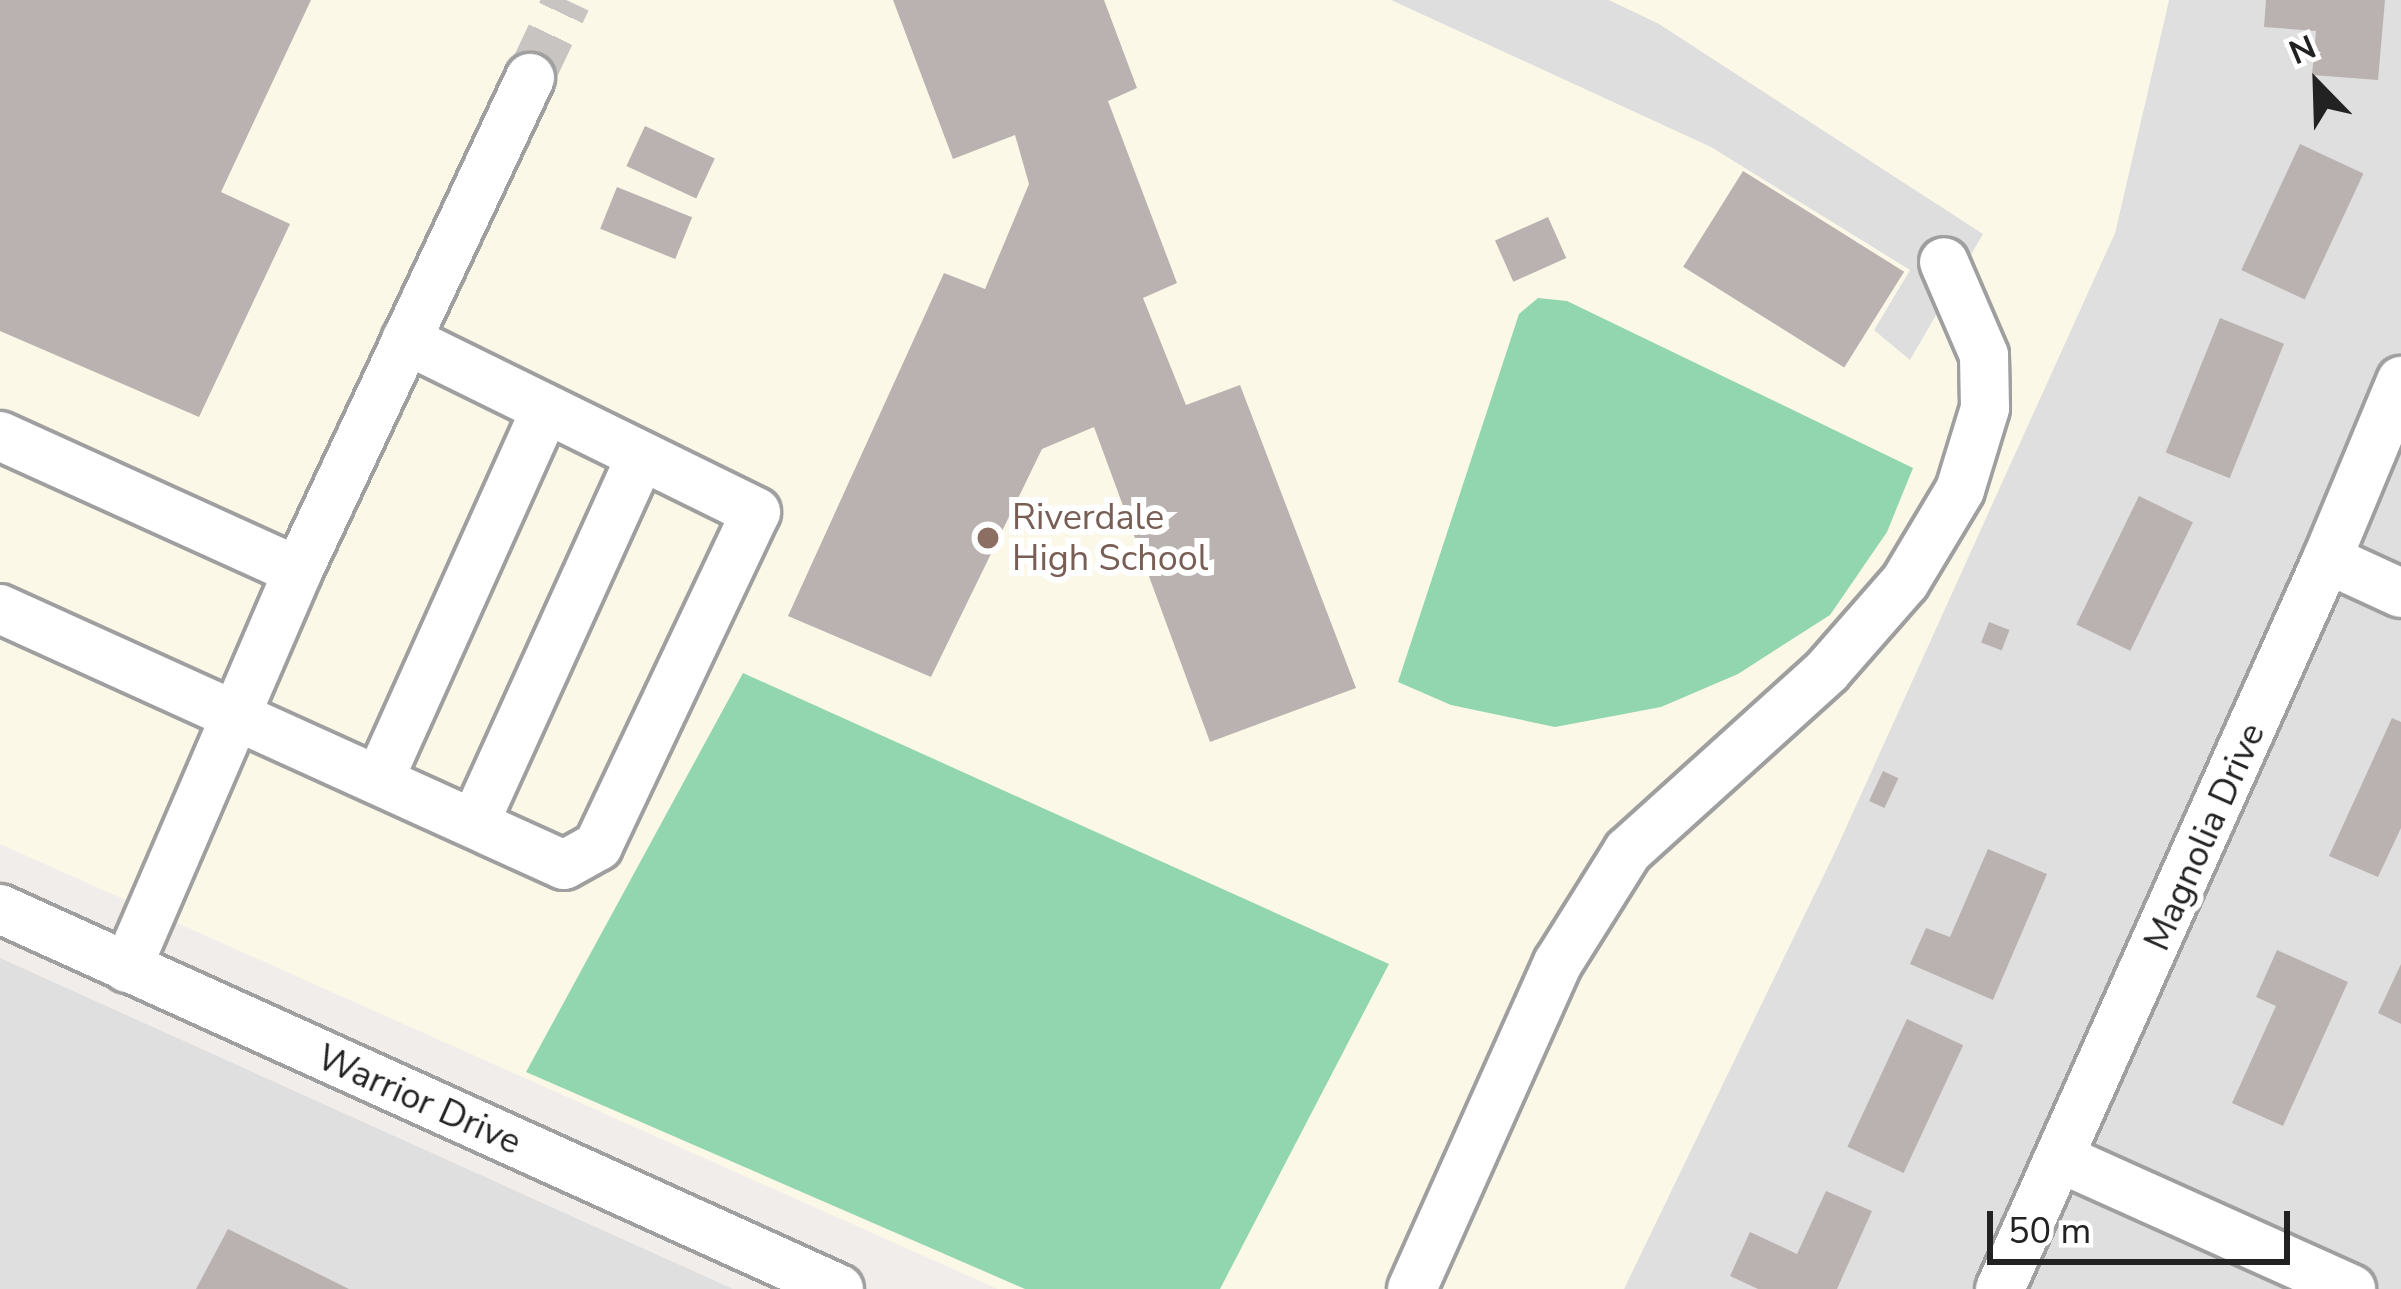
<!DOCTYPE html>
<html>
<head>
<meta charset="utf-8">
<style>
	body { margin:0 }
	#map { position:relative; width:2401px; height:1289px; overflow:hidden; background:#f1edea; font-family:"Nunito Sans",sans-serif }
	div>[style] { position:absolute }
	.residential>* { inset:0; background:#e0dfdf }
	.education>* { inset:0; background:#fcf8e8 }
	.pitch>* { inset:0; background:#91d6ae }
	.parking>* { inset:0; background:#dedede }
	.building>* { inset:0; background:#bab2b0; transform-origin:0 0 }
	.minor-tunnel>* { height:48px; margin-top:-24px; transform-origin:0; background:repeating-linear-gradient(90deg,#c8c4c2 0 48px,transparent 0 72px) }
	.roads { filter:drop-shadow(3px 0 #9f9f9f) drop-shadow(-3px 0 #9f9f9f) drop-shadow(0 3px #9f9f9f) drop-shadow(0 -3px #9f9f9f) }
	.minor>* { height:48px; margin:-24px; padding:0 24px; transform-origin:24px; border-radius:24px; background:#fff }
	.dots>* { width:33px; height:33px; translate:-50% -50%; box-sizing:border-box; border:6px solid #fff; border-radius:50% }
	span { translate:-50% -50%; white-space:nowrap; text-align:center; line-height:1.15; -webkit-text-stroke:12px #fff; paint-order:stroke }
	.education-label { font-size:36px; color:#785e54 }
	.left { translate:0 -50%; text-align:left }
	.street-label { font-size:36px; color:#222 }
	.north { position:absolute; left:2257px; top:24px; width:120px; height:120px; -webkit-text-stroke:9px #fff; paint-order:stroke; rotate:337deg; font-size:33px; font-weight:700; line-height:48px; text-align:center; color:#222 }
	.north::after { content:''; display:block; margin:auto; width:42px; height:54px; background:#222; clip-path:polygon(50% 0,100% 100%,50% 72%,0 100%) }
	.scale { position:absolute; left:1987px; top:1211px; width:303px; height:54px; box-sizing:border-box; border:6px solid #222; border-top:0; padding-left:15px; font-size:36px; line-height:42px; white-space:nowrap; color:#222; -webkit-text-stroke:9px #fff; paint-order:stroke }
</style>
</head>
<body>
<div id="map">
	<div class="residential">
		<div style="clip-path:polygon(2169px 0,2401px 0,2401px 1289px,1621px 1289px,2115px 233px)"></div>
		<div style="clip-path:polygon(0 958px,733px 1289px,0 1289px)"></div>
	</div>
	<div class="education">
		<div style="clip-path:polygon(0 0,2169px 0,2115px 233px,1835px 852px,1624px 1289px,998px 1289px,0 844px)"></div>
	</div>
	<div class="pitch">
		<div style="clip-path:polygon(1538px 298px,1567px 301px,1913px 468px,1887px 532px,1830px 615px,1738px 674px,1661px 707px,1555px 727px,1451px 705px,1398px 682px,1519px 314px)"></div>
		<div style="clip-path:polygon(743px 673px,1389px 964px,1220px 1289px,1025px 1289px,526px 1072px)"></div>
	</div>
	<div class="parking">
		<div style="clip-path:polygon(1391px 0,1609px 0,1659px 24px,1983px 234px,1910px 360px,1874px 330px,1910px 270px,1711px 147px)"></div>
	</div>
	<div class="building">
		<div style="clip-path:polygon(0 0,311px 0,221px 192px,290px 224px,199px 417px,0 331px)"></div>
		<div style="clip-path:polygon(893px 0,1104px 0,1137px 88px,1108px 101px,1177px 283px,1143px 298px,1186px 405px,1240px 385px,1356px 688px,1210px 742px,1094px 427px,1042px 449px,931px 677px,788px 616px,944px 273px,985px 289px,1029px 184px,1015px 135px,953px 159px)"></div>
		<div style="clip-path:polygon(2266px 0,2385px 0,2378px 80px,2312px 75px,2316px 31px,2264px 27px)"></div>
		<div style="left:645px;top:126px;width:77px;height:44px;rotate:25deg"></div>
		<div style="left:2300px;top:144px;width:70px;height:139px;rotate:25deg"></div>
		<div style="left:1743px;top:171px;width:190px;height:113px;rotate:32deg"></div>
		<div style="left:617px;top:187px;width:81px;height:45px;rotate:22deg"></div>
		<div style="left:1548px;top:217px;width:45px;height:58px;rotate:66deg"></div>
		<div style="left:2220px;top:318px;width:69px;height:145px;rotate:22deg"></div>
		<div style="left:2139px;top:496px;width:60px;height:143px;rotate:26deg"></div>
		<div style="left:1989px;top:622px;width:22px;height:22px;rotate:21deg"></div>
		<div style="clip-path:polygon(2392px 718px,2401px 722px,2401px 828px,2378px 877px,2329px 856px)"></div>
		<div style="left:1883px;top:771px;width:17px;height:33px;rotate:25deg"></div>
		<div style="clip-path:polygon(1988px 849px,2047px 874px,1993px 1000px,1910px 964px,1926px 928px,1950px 937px)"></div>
		<div style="clip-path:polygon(2277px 950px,2348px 982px,2283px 1126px,2232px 1103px,2276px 1006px,2256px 997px)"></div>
		<div style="clip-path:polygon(2401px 964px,2401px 1024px,2378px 1013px)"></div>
		<div style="left:1907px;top:1019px;width:62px;height:141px;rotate:25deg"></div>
		<div style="clip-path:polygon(1826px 1191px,1872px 1211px,1837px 1289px,1758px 1289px,1730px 1276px,1750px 1232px,1797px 1254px)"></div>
		<div style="clip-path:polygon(228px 1229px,349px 1289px,196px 1289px)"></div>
	</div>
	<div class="minor-tunnel">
		<div style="left:530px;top:78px;width:86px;rotate:-64.6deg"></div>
	</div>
	<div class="roads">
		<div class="minor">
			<div style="left:0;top:436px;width:327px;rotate:24.4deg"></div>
			<div style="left:2327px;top:559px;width:81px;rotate:24.7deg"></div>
			<div style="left:0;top:609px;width:619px;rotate:24.41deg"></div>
			<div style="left:564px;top:865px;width:39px;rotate:-29deg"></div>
			<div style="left:598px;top:846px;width:369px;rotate:-64.7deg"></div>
			<div style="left:756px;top:512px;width:390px;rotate:-153.8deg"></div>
			<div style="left:379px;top:780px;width:407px;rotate:-65.8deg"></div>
			<div style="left:475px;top:822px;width:402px;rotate:-65.6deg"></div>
			<div style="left:0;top:909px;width:921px;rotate:24.37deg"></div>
			<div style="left:127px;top:968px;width:432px;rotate:-66.7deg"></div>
			<div style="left:298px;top:571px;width:545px;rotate:-64.8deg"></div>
			<div style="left:2062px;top:1159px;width:317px;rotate:24.2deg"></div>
			<div style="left:1412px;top:1289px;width:357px;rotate:-65.9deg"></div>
			<div style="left:1558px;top:963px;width:132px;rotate:-58deg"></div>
			<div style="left:1628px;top:851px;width:268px;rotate:-42.1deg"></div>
			<div style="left:1827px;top:671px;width:118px;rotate:-48.8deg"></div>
			<div style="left:1905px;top:582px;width:107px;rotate:-59.1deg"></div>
			<div style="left:1960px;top:490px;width:86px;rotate:-73deg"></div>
			<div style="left:1985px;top:408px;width:53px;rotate:-91.1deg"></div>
			<div style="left:1984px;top:355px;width:101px;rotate:-113.3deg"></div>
			<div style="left:2000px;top:1289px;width:800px;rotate:-65.87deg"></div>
			<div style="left:2327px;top:559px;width:193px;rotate:-67.4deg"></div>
		</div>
	</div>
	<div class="dots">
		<div style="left:988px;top:538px;background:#8d6e63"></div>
	</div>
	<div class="education-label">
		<span class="left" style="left:1012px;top:538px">Riverdale<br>High School</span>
	</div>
	<div class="street-label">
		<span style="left:2205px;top:837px;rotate:-66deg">Magnolia Drive</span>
		<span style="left:419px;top:1100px;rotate:24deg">Warrior Drive</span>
	</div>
	<div class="north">N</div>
	<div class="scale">50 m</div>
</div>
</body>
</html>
